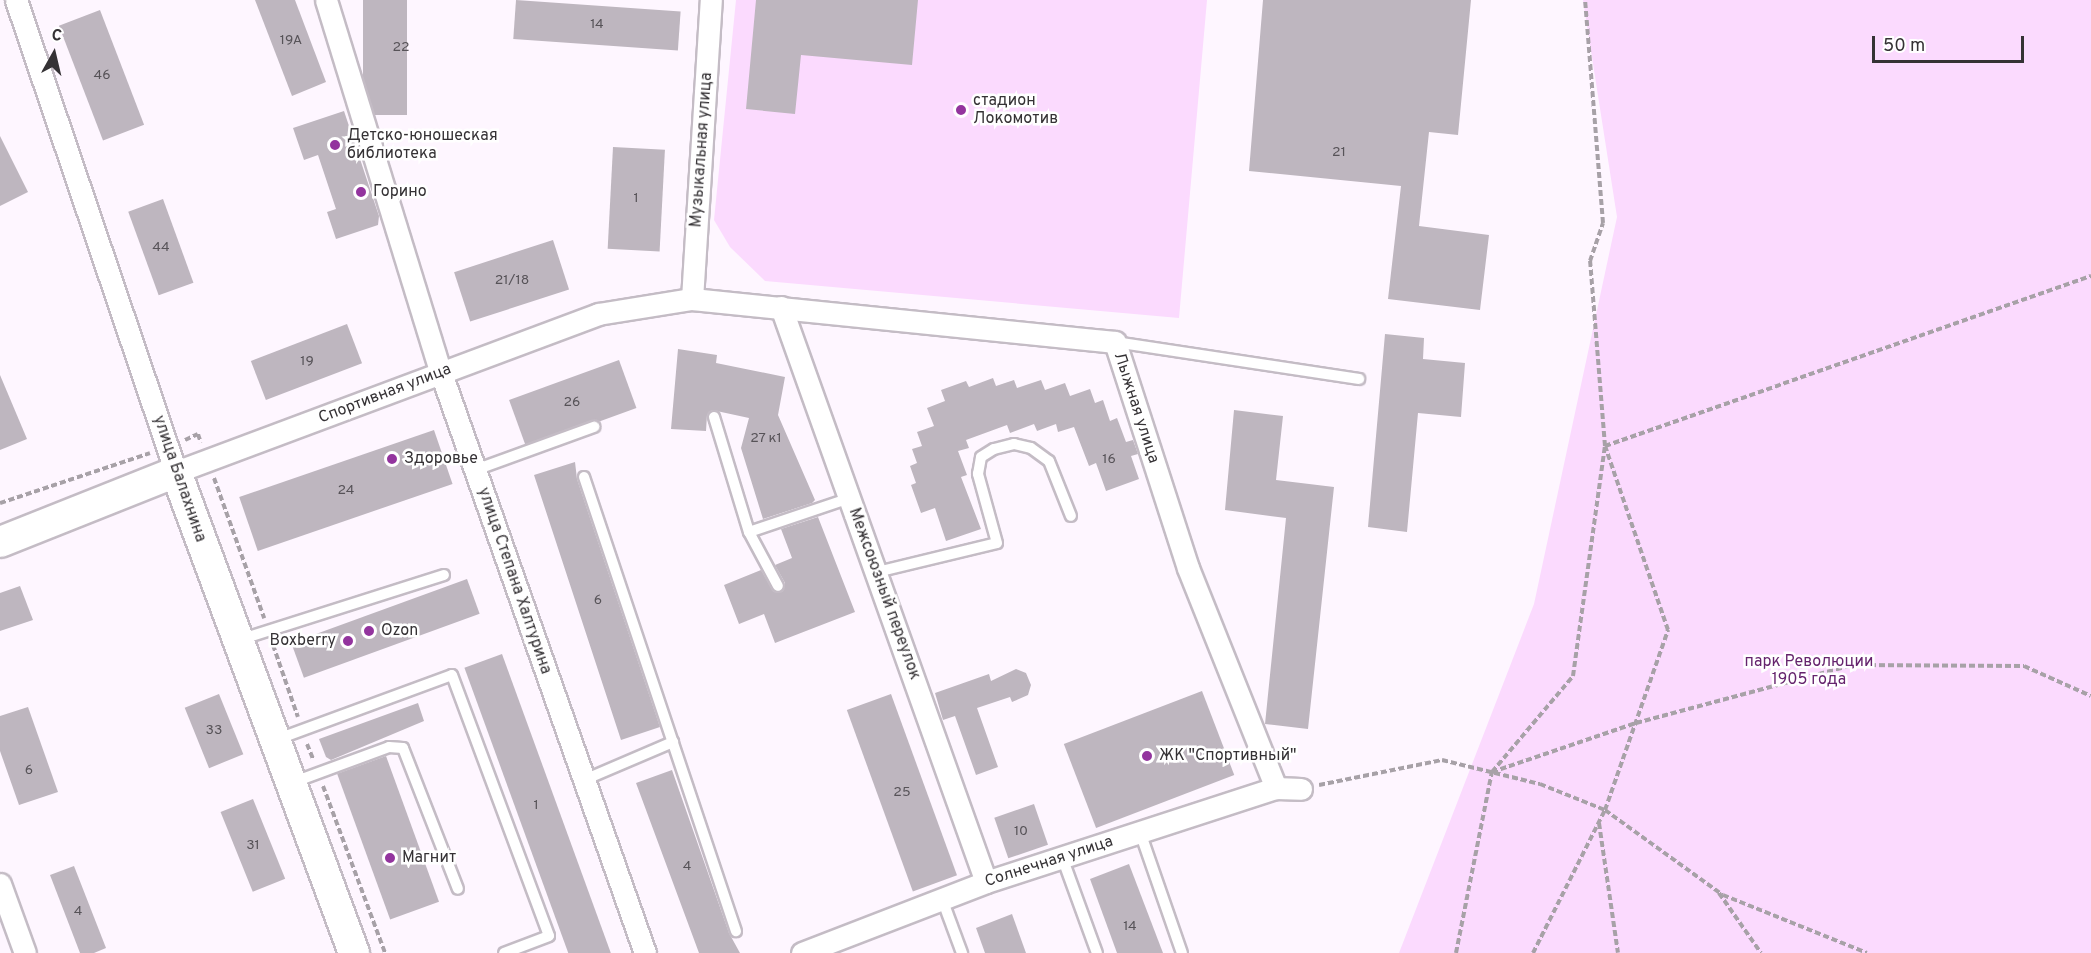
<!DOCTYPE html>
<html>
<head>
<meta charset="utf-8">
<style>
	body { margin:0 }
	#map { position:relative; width:2091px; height:953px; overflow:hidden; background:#fef6ff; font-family:Overpass,sans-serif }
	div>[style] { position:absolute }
	.green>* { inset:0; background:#fbdafe }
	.building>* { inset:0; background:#beb6bf; transform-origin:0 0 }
	.path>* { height:4px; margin-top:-2px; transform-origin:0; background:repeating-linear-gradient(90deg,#a7a1a7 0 6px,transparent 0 9px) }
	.roads { filter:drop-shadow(2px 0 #c4bcc5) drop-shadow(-2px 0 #c4bcc5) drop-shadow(0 2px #c4bcc5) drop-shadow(0 -2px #c4bcc5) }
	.lane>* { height:10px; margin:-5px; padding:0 5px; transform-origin:5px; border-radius:5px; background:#fff }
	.street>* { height:21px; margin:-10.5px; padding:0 10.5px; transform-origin:10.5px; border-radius:10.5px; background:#fff }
	.secondary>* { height:30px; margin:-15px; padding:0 15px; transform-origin:15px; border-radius:15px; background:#fff }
	.dots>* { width:16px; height:16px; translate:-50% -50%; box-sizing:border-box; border:3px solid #fff; border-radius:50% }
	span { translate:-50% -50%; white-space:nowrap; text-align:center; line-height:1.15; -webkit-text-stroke:5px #fff; paint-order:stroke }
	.number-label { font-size:14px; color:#575358 }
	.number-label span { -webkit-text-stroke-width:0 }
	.poi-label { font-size:16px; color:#353235 }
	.left { translate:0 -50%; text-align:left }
	.right { translate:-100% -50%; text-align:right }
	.street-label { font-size:16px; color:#353235 }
	.park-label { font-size:16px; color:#65236d }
	.north { position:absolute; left:24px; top:24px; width:60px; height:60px; -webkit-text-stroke:4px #fff; paint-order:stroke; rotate:8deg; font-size:16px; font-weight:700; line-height:24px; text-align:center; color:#353235 }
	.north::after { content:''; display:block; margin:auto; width:21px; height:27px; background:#353235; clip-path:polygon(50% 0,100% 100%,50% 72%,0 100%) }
	.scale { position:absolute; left:1872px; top:36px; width:152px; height:27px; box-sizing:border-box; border:3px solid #353235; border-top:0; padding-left:8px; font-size:18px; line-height:21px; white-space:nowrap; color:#353235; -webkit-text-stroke:4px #fff; paint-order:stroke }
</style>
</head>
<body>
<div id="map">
	<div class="green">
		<div style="clip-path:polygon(736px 0,1207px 0,1179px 318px,765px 281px,730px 247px,714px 220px)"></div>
		<div style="clip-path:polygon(1583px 0,2091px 0,2091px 953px,1399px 953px,1534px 604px,1617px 217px)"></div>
	</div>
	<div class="building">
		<div style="clip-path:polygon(255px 0,295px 0,326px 82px,292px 96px)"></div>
		<div style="left:363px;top:0;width:44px;height:115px"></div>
		<div style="left:516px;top:0;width:165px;height:39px;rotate:4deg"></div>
		<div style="clip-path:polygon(756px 0,918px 0,912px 65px,801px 55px,795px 114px,746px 109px)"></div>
		<div style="clip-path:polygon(1263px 0,1471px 0,1458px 135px,1429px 132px,1419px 226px,1489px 235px,1480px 310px,1388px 299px,1401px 186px,1249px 171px)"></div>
		<div style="left:100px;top:10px;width:123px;height:44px;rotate:69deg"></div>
		<div style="clip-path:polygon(344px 111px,379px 216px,378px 225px,336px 239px,327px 212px,336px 209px,318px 155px,304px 160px,293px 128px)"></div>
		<div style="clip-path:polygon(0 136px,28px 192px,0 206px)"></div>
		<div style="left:613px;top:147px;width:52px;height:102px;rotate:3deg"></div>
		<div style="left:163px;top:199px;width:89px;height:37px;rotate:70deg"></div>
		<div style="left:553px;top:240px;width:52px;height:104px;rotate:72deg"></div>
		<div style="left:347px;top:324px;width:42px;height:103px;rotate:69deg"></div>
		<div style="clip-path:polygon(1385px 334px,1424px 338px,1423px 359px,1465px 363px,1461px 417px,1418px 413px,1407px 532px,1368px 527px)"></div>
		<div style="clip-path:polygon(678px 349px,717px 355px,716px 363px,785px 377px,778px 415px,815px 500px,812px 503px,763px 519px,741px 448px,749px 418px,712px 410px,707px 415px,706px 431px,671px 429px)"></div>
		<div style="left:619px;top:360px;width:51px;height:117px;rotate:70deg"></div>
		<div style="clip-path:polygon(0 375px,27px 439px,0 450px)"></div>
		<div style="clip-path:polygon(993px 378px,996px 386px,1014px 380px,1017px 388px,1041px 380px,1045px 390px,1065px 383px,1070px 396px,1090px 389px,1095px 403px,1103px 400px,1110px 421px,1117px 418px,1126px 442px,1133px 440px,1138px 454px,1131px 456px,1139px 479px,1106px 491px,1096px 463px,1089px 466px,1074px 427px,1058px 432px,1056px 424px,1037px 431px,1034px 424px,1010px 433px,1007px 425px,966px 440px,969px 448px,958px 451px,967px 475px,961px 477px,981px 529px,946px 541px,935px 508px,921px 513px,911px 485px,916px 483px,910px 466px,917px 463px,912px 449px,922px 446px,917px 432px,934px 426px,927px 408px,945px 401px,941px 390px,966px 381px,969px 387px)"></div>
		<div style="clip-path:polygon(1234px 410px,1283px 416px,1276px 480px,1334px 487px,1308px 729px,1265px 724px,1286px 518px,1225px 510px)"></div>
		<div style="left:434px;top:430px;width:57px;height:206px;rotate:71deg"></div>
		<div style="clip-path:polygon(575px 462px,577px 479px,660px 727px,621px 740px,534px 475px)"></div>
		<div style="clip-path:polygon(818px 517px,855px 612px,775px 643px,764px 614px,739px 624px,724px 585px,761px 570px,774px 592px,782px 592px,785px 583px,775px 565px,792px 558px,781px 529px)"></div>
		<div style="left:467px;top:579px;width:37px;height:187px;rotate:70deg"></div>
		<div style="clip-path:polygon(20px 586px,33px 620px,0 631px,0 593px)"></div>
		<div style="left:502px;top:654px;width:319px;height:40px;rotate:70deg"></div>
		<div style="clip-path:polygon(1016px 669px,1026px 673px,1031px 685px,1028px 695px,1012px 702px,1010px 697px,977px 708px,998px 767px,976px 775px,955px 716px,943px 720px,935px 693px,989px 674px,991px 681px)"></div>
		<div style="left:1202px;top:691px;width:90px;height:148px;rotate:69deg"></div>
		<div style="left:219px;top:694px;width:65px;height:37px;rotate:68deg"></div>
		<div style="left:891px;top:694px;width:193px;height:47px;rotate:70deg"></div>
		<div style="clip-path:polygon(418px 703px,424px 721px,331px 760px,326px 757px,319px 739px)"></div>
		<div style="clip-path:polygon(28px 707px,58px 792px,19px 805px,0 751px,0 716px)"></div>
		<div style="left:386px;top:756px;width:155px;height:52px;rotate:70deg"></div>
		<div style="clip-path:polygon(672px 770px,729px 933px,740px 953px,699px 953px,636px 783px)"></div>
		<div style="left:253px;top:799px;width:86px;height:35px;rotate:68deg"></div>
		<div style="left:1034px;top:804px;width:43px;height:42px;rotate:71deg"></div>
		<div style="clip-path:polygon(1129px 864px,1163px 953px,1117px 953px,1090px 879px)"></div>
		<div style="clip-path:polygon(74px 866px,106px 948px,94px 953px,80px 953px,50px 875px)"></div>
		<div style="clip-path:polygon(1012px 914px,1026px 953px,985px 953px,976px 928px)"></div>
	</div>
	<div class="path">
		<div style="left:185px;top:440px;width:14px;rotate:-25deg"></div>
		<div style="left:198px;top:434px;width:9px;rotate:72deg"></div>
		<div style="left:214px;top:478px;width:149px;rotate:70.3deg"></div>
		<div style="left:0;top:503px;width:158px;rotate:-18.4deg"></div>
		<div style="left:273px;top:645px;width:76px;rotate:70.9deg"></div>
		<div style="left:307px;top:744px;width:16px;rotate:68deg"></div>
		<div style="left:1492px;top:772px;width:126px;rotate:-49.8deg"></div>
		<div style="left:1573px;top:676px;width:232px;rotate:-82.1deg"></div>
		<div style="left:1605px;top:446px;width:515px;rotate:-19.28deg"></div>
		<div style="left:1319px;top:785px;width:126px;rotate:-11.5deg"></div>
		<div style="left:1442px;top:760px;width:101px;rotate:13.8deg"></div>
		<div style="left:1540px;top:784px;width:70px;rotate:21.8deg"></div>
		<div style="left:1605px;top:810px;width:145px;rotate:35.8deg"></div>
		<div style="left:1723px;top:895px;width:155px;rotate:21.9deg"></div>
		<div style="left:323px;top:786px;width:178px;rotate:69.6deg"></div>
		<div style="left:1599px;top:823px;width:131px;rotate:81.7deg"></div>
		<div style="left:1719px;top:893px;width:73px;rotate:55deg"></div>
		<div style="left:1456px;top:953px;width:185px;rotate:-78.8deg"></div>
		<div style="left:1492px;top:772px;width:152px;rotate:-18.8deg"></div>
		<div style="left:1636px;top:723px;width:224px;rotate:-15deg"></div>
		<div style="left:1852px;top:665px;width:172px;rotate:0.3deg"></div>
		<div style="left:2024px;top:666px;width:73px;rotate:24.1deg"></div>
		<div style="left:1533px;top:953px;width:160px;rotate:-63.3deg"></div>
		<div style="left:1605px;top:810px;width:191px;rotate:-70.7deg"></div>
		<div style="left:1668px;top:630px;width:194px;rotate:-108.9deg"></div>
		<div style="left:1605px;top:446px;width:186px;rotate:-94.6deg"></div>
		<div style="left:1590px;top:261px;width:40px;rotate:-71.1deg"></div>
		<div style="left:1603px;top:223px;width:224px;rotate:-94.6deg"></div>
	</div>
	<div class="roads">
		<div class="lane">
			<div style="left:1115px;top:342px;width:247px;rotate:8.6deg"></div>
			<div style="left:714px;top:417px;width:120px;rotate:73.1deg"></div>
			<div style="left:749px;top:532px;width:61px;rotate:61.8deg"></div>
			<div style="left:475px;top:470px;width:127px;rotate:-19.9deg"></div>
			<div style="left:584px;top:477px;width:479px;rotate:71.5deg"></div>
			<div style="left:749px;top:532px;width:107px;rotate:-18.6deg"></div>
			<div style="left:877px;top:572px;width:123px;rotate:-13.6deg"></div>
			<div style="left:997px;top:543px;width:72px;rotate:-105.4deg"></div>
			<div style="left:978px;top:474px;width:17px;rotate:-80deg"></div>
			<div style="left:981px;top:457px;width:15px;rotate:-32deg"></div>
			<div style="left:994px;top:449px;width:21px;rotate:-14deg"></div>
			<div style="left:1014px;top:444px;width:17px;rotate:13deg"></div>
			<div style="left:1031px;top:448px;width:22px;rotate:36deg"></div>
			<div style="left:1049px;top:461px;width:59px;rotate:68.2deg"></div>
			<div style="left:239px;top:640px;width:215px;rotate:-17.6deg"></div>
			<div style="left:278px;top:739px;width:185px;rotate:-20.2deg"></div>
			<div style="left:452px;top:675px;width:278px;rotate:69.6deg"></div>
			<div style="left:549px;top:936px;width:48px;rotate:159.3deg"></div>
			<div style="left:584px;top:780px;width:97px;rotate:-23.1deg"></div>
			<div style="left:294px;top:782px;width:101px;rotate:-20.2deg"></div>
			<div style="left:389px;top:747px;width:14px;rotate:4deg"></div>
			<div style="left:403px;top:748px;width:151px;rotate:68.7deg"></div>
			<div style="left:1140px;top:832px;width:128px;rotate:70.9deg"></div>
			<div style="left:1062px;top:857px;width:102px;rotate:70deg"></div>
			<div style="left:942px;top:899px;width:58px;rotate:69.7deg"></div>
		</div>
		<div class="street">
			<div style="left:16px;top:0;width:498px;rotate:71.3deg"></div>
			<div style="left:176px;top:472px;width:451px;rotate:-20.5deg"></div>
			<div style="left:598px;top:314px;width:95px;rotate:-9.1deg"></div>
			<div style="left:692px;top:299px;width:425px;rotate:5.8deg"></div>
			<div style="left:1115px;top:342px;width:237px;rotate:72.1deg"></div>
			<div style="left:1188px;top:568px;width:237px;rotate:68.2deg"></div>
			<div style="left:326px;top:0;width:390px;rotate:72.9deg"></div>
			<div style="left:441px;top:373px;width:615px;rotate:70.62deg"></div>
			<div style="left:692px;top:299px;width:300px;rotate:-86.4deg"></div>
			<div style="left:781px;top:307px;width:610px;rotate:70.38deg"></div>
			<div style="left:0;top:884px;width:73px;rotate:70.1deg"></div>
			<div style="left:802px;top:953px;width:197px;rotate:-21.1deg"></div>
			<div style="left:986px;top:882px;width:305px;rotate:-18deg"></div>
			<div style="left:1276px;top:788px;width:25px;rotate:2deg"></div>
		</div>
		<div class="secondary">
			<div style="left:0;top:542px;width:189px;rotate:-21.7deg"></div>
			<div style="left:176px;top:472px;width:513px;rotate:69.69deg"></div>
		</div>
	</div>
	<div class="dots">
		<div style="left:961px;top:110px;background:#93349e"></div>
		<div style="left:335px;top:145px;background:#93349e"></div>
		<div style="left:361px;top:192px;background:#93349e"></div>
		<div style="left:392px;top:459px;background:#93349e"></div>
		<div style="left:369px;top:631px;background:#93349e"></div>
		<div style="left:348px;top:641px;background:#93349e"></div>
		<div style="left:1147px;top:756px;background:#93349e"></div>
		<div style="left:390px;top:858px;background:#93349e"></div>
	</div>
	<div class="number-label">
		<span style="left:597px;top:25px">14</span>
		<span style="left:291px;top:41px">19А</span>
		<span style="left:401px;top:48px">22</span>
		<span style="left:102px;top:76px">46</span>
		<span style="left:1339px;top:153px">21</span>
		<span style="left:636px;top:199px">1</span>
		<span style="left:161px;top:248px">44</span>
		<span style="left:512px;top:281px">21/18</span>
		<span style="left:307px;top:362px">19</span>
		<span style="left:572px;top:403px">26</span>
		<span style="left:766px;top:439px">27 к1</span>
		<span style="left:1109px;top:460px">16</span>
		<span style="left:346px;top:491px">24</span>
		<span style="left:598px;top:601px">6</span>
		<span style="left:214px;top:731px">33</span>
		<span style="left:29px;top:771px">6</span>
		<span style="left:902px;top:793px">25</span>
		<span style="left:536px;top:806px">1</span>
		<span style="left:1021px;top:832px">10</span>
		<span style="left:253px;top:846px">31</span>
		<span style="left:687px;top:867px">4</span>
		<span style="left:78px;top:912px">4</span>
		<span style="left:1130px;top:927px">14</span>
	</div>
	<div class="poi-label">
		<span class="left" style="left:973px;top:110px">стадион<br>Локомотив</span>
		<span class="left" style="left:347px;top:145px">Детско-юношеская<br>библиотека</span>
		<span class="left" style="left:373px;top:192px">Горино</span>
		<span class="left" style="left:404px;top:459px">Здоровье</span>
		<span class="left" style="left:381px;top:631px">Ozon</span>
		<span class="right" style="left:336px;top:641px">Boxberry</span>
		<span class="left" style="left:1159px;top:756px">ЖК "Спортивный"</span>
		<span class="left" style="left:402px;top:858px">Магнит</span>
	</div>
	<div class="street-label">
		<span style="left:702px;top:150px;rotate:-86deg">Музыкальная улица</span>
		<span style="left:385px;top:394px;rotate:-21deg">Спортивная улица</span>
		<span style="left:1136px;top:408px;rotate:72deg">Лыжная улица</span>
		<span style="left:179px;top:479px;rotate:71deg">улица Балахнина</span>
		<span style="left:514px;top:581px;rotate:71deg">улица Степана Халтурина</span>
		<span style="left:884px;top:594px;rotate:70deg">Межсоюзный переулок</span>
		<span style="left:1049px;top:862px;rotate:-18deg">Солнечная улица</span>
	</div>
	<div class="park-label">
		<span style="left:1809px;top:671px">парк Революции<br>1905 года</span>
	</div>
	<div class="north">С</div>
	<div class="scale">50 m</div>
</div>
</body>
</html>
